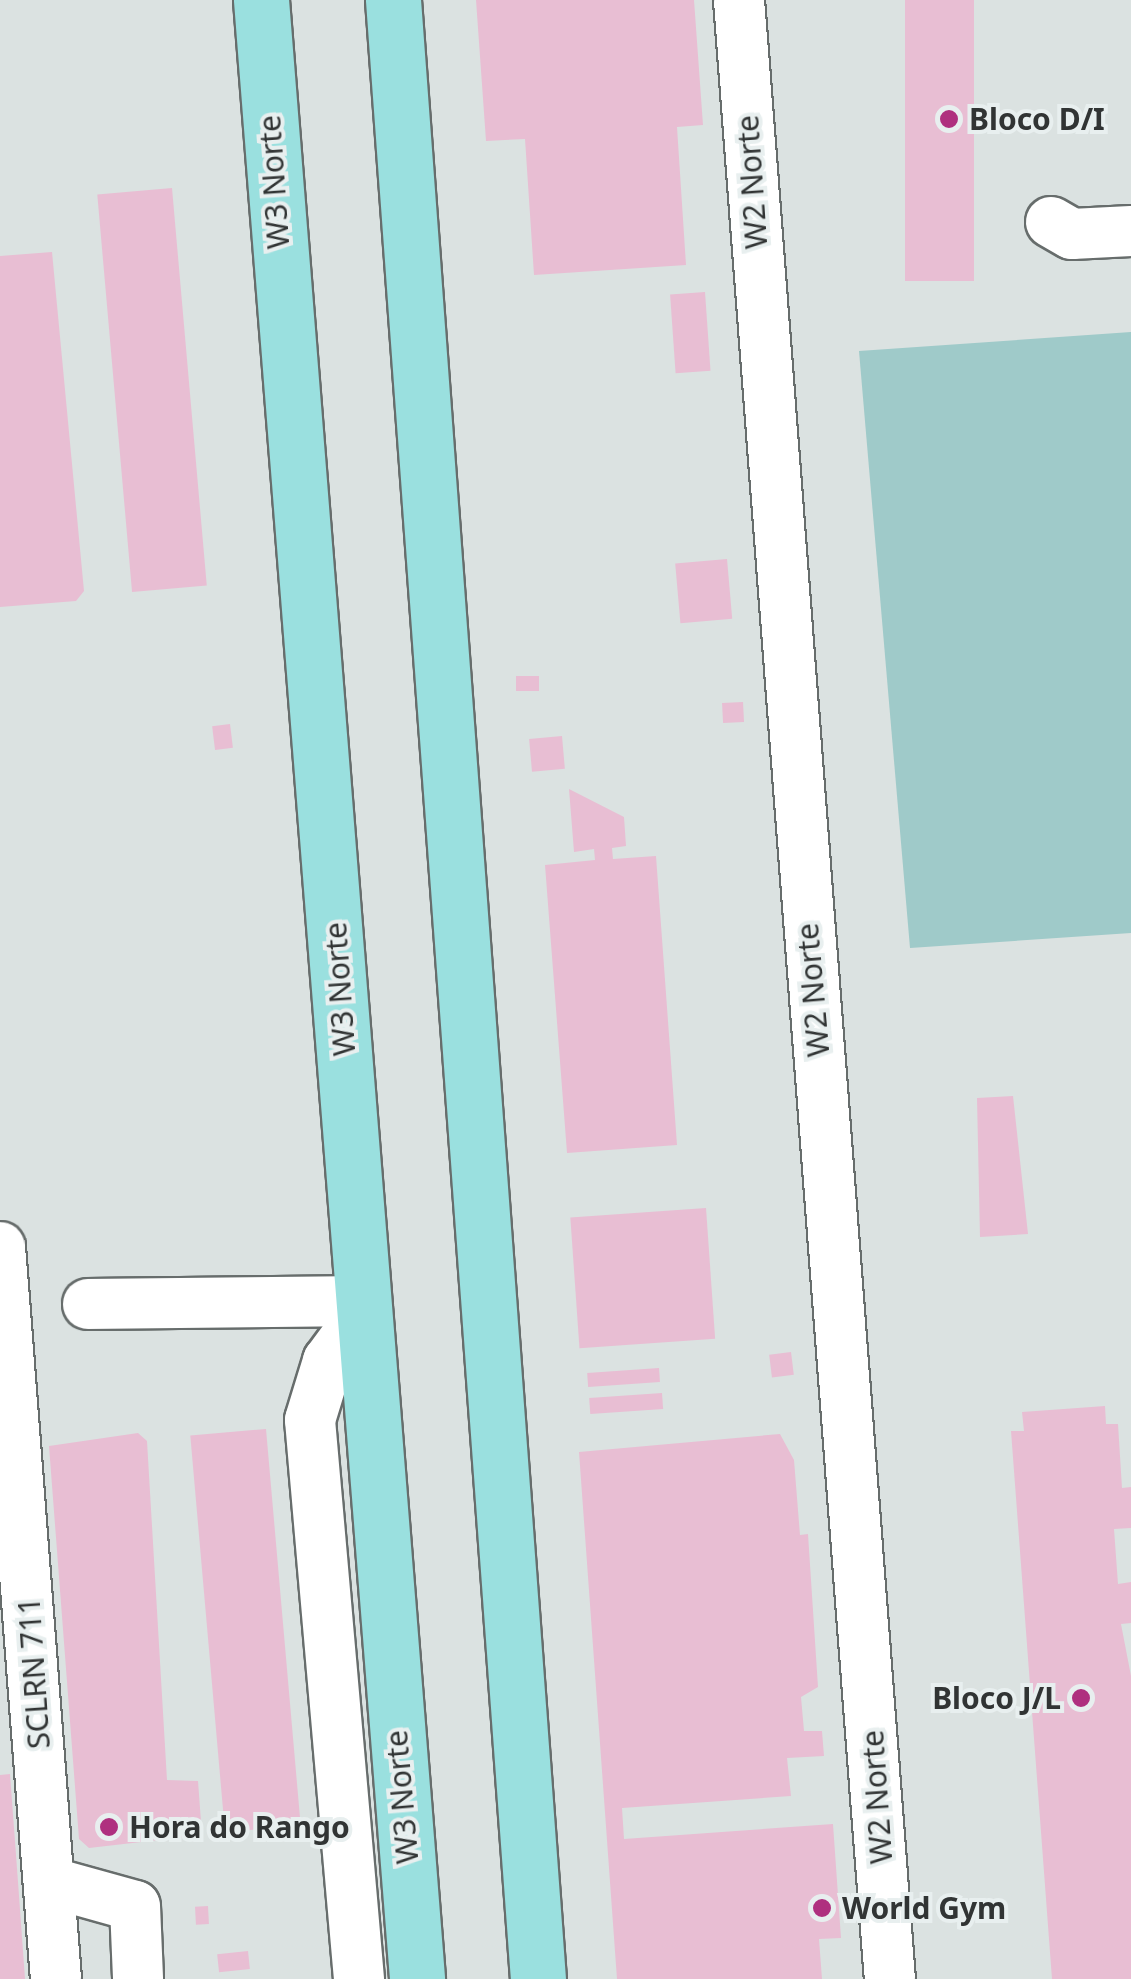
<!DOCTYPE html>
<html>
<head>
<meta charset="utf-8">
<style>
	body { margin:0 }
	#map { position:relative; width:1131px; height:1979px; overflow:hidden; background:#dbe2e1; font-family:"Noto Sans",sans-serif }
	div>[style] { position:absolute }
	.green>* { inset:0; background:#9fcac9 }
	.building>* { inset:0; background:#e8bed3; transform-origin:0 0 }
	.roads { filter:drop-shadow(2px 0 #676d6c) drop-shadow(-2px 0 #676d6c) drop-shadow(0 2px #676d6c) drop-shadow(0 -2px #676d6c) }
	.minor>* { height:50px; margin:-25px; padding:0 25px; transform-origin:25px; border-radius:25px; background:#fff }
	.major>* { height:55px; margin:-27.5px; padding:0 27.5px; transform-origin:27.5px; border-radius:27.5px; background:#9ae0df }
	.dots>* { width:28px; height:28px; translate:-50% -50%; box-sizing:border-box; border:5px solid #e8efef; border-radius:50% }
	span { translate:-50% -50%; white-space:nowrap; text-align:center; line-height:1.15; -webkit-text-stroke:8px #e8efef; paint-order:stroke }
	.poi-label { font-size:30px; color:#313434; font-weight:700 }
	.left { translate:0 -50%; text-align:left }
	.right { translate:-100% -50%; text-align:right }
	.street-label { font-size:30px; color:#313434 }
</style>
</head>
<body>
<div id="map">
	<div class="green">
		<div style="clip-path:polygon(1131px 332px,1131px 933px,910px 948px,859px 351px)"></div>
	</div>
	<div class="building">
		<div style="clip-path:polygon(476px 0,694px 0,703px 125px,677px 127px,686px 265px,534px 275px,525px 139px,486px 141px)"></div>
		<div style="left:905px;top:0;width:69px;height:281px"></div>
		<div style="left:172px;top:188px;width:399px;height:75px;rotate:85deg"></div>
		<div style="clip-path:polygon(52px 252px,84px 591px,76px 601px,0 607px,0 256px)"></div>
		<div style="left:705px;top:292px;width:79px;height:35px;rotate:86deg"></div>
		<div style="left:727px;top:559px;width:60px;height:52px;rotate:85deg"></div>
		<div style="left:516px;top:676px;width:23px;height:15px"></div>
		<div style="left:743px;top:702px;width:20px;height:21px;rotate:87deg"></div>
		<div style="left:230px;top:724px;width:24px;height:18px;rotate:83deg"></div>
		<div style="left:562px;top:736px;width:33px;height:33px;rotate:85deg"></div>
		<div style="clip-path:polygon(569px 789px,624px 817px,626px 846px,612px 848px,613px 859px,656px 856px,677px 1145px,567px 1153px,545px 865px,595px 860px,594px 849px,574px 852px)"></div>
		<div style="clip-path:polygon(1013px 1096px,1028px 1234px,980px 1237px,977px 1098px)"></div>
		<div style="left:706px;top:1208px;width:131px;height:136px;rotate:86deg"></div>
		<div style="left:791px;top:1352px;width:23px;height:22px;rotate:83deg"></div>
		<div style="left:659px;top:1368px;width:14px;height:72px;rotate:86deg"></div>
		<div style="left:662px;top:1393px;width:16px;height:73px;rotate:86deg"></div>
		<div style="clip-path:polygon(1105px 1406px,1106px 1424px,1118px 1424px,1122px 1488px,1131px 1487px,1131px 1528px,1114px 1529px,1118px 1584px,1131px 1582px,1131px 1623px,1121px 1624px,1131px 1676px,1131px 1979px,1052px 1979px,1011px 1431px,1024px 1431px,1022px 1412px)"></div>
		<div style="left:266px;top:1429px;width:398px;height:76px;rotate:85deg"></div>
		<div style="clip-path:polygon(138px 1433px,147px 1441px,167px 1780px,198px 1781px,202px 1835px,89px 1848px,79px 1839px,49px 1446px)"></div>
		<div style="clip-path:polygon(780px 1434px,794px 1460px,800px 1535px,808px 1534px,818px 1687px,801px 1697px,804px 1731px,822px 1731px,824px 1756px,787px 1758px,791px 1796px,622px 1808px,624px 1839px,833px 1824px,841px 1938px,819px 1939px,822px 1979px,617px 1979px,579px 1452px)"></div>
		<div style="clip-path:polygon(10px 1774px,18px 1882px,25px 1979px,0 1979px,0 1775px)"></div>
		<div style="left:208px;top:1906px;width:18px;height:13px;rotate:87deg"></div>
		<div style="left:248px;top:1951px;width:18px;height:31px;rotate:84deg"></div>
	</div>
	<div class="roads">
		<div class="minor">
			<div style="left:739px;top:0;width:1985px;rotate:85.64deg"></div>
			<div style="left:1051px;top:222px;width:24px;rotate:30deg"></div>
			<div style="left:1072px;top:234px;width:59px;rotate:-2.9deg"></div>
			<div style="left:0;top:1247px;width:734px;rotate:85.63deg"></div>
			<div style="left:88px;top:1304px;width:276px;rotate:-0.6deg"></div>
			<div style="left:49px;top:1882px;width:89px;rotate:15.6deg"></div>
			<div style="left:135px;top:1906px;width:73px;rotate:87.6deg"></div>
			<div style="left:359px;top:1979px;width:561px;rotate:-95.01deg"></div>
			<div style="left:310px;top:1420px;width:62px;rotate:-73deg"></div>
			<div style="left:328px;top:1361px;width:62px;rotate:-53.5deg"></div>
		</div>
		<div class="major">
			<div style="left:261px;top:0;width:1985px;rotate:85.49deg"></div>
			<div style="left:393px;top:0;width:1984px;rotate:85.81deg"></div>
		</div>
	</div>
	<div class="dots">
		<div style="left:949px;top:119px;background:#af307f"></div>
		<div style="left:1081px;top:1698px;background:#af307f"></div>
		<div style="left:109px;top:1827px;background:#af307f"></div>
		<div style="left:822px;top:1908px;background:#af307f"></div>
	</div>
	<div class="poi-label">
		<span class="left" style="left:969px;top:119px">Bloco D/I</span>
		<span class="right" style="left:1061px;top:1698px">Bloco J/L</span>
		<span class="left" style="left:129px;top:1827px">Hora do Rango</span>
		<span class="left" style="left:842px;top:1908px">World Gym</span>
	</div>
	<div class="street-label">
		<span style="left:274px;top:182px;rotate:-94deg">W3 Norte</span>
		<span style="left:752px;top:182px;rotate:-94deg">W2 Norte</span>
		<span style="left:340px;top:989px;rotate:-94deg">W3 Norte</span>
		<span style="left:813px;top:990px;rotate:-95deg">W2 Norte</span>
		<span style="left:34px;top:1673px;rotate:-94deg">SCLRN 711</span>
		<span style="left:402px;top:1797px;rotate:-95deg">W3 Norte</span>
		<span style="left:877px;top:1797px;rotate:-94deg">W2 Norte</span>
	</div>
</div>
</body>
</html>
